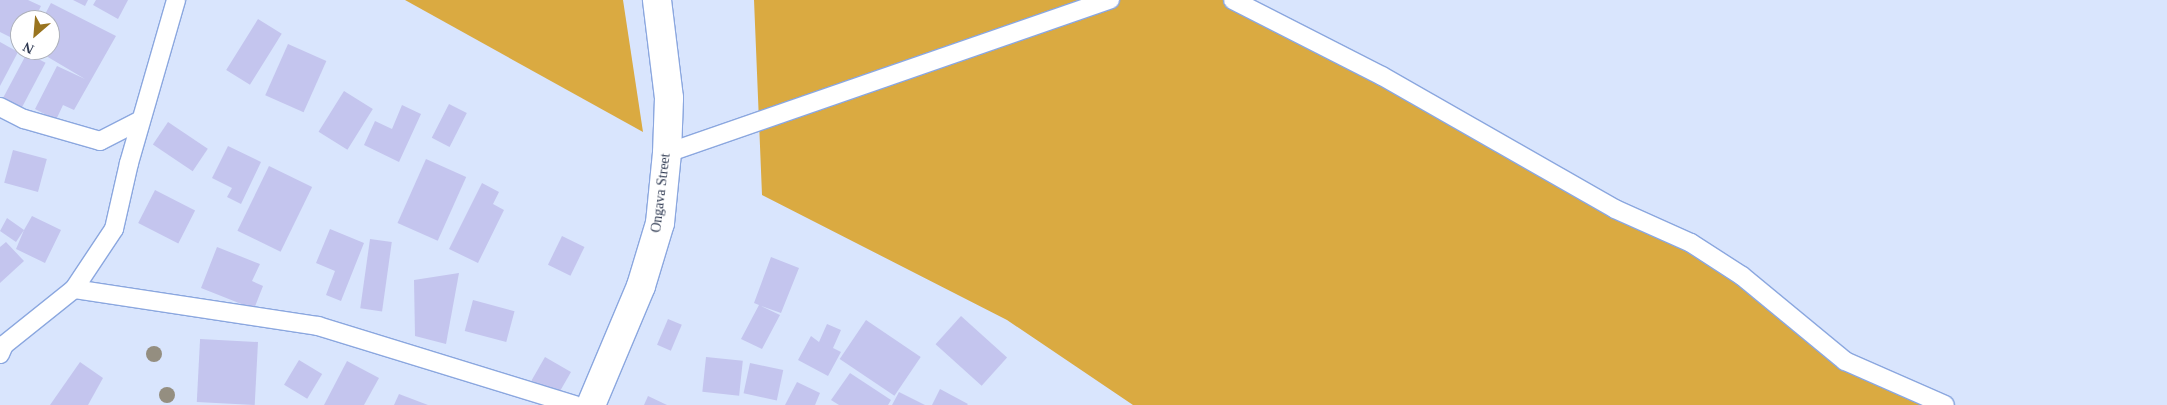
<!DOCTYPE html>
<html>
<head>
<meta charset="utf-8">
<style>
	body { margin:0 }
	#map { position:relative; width:2167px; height:405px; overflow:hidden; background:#d9e5fd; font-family:"Times New Roman",serif }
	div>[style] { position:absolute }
	.green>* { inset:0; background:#daaa41 }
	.building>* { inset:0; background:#c4c5ee; transform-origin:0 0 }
	.roads { filter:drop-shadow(1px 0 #8ba7df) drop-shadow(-1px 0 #8ba7df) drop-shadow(0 1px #8ba7df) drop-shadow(0 -1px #8ba7df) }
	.service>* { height:18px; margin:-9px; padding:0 9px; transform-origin:9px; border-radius:9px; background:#fff }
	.tertiary>* { height:28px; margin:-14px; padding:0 14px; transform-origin:14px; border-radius:14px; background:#fff }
	.trees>* { width:16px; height:16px; margin:-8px; border-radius:50%; background:#948e80 }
	span { translate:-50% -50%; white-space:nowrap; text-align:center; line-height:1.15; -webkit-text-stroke:4px #fff; paint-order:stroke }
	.street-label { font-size:14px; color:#2f3a52 }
	.north { position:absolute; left:10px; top:10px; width:50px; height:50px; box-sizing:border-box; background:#fff; border:1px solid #acb0ba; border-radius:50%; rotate:207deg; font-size:14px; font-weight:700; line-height:20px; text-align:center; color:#2f3a52 }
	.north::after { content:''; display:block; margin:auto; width:18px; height:22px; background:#99741f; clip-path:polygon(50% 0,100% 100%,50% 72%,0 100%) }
</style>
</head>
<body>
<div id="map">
	<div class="green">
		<div style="clip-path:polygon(405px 0,623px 0,643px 132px)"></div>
		<div style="clip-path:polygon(754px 0,1233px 0,1691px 243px,1845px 361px,1945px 405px,1133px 405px,1007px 320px,762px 195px)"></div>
	</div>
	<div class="building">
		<div style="clip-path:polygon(0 0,28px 0,41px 6px,34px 20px,20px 20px,20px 42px,0 32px)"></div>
		<div style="clip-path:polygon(73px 0,88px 0,85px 6px)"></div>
		<div style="clip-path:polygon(96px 0,128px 0,118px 19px,93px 5px)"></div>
		<div style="clip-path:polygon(51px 3px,116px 36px,74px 110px,63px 105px,56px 120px,35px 109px,57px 66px,85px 79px,36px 50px,50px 50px,50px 20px,42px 20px)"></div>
		<div style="left:258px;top:19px;width:28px;height:60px;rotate:32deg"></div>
		<div style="clip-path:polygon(0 42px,18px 52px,0 86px)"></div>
		<div style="left:288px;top:44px;width:42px;height:56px;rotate:24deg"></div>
		<div style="left:27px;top:53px;width:21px;height:51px;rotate:28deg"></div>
		<div style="left:344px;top:91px;width:34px;height:48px;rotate:32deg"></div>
		<div style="left:449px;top:104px;width:20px;height:38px;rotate:27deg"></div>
		<div style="clip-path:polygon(402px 105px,421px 114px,399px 162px,364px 145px,375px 121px,392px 129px)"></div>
		<div style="left:168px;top:122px;width:48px;height:27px;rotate:34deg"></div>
		<div style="clip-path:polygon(228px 146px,261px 162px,241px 204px,227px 197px,232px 188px,212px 178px)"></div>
		<div style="left:13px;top:150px;width:35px;height:34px;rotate:15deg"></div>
		<div style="left:426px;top:159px;width:44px;height:70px;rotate:24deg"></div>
		<div style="left:269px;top:166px;width:48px;height:72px;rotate:26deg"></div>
		<div style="clip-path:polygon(482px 183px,499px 192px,493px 204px,504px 210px,478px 263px,449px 249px)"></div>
		<div style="left:155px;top:190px;width:45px;height:37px;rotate:27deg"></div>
		<div style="clip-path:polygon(32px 216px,61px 230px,45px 263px,16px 249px,24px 230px,16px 242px,0 231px,7px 218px,24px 230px)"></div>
		<div style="clip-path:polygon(330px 229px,364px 243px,341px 301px,326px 295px,335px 271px,316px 263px)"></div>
		<div style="left:562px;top:236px;width:25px;height:32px;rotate:26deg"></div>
		<div style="left:370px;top:239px;width:22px;height:70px;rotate:8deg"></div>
		<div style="clip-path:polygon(6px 242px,24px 261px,0 283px,0 247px)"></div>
		<div style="clip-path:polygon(217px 247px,260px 264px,252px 281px,263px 286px,254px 309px,201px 288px)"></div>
		<div style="clip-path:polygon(771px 257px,799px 268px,781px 313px,761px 306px,780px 315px,762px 349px,741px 339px,759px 305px,754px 303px)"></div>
		<div style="clip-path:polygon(459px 273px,446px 344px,415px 336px,414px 280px)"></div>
		<div style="left:473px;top:300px;width:43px;height:32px;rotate:15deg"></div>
		<div style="left:961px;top:316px;width:62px;height:38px;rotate:42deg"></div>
		<div style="left:668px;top:319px;width:15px;height:28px;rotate:23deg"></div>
		<div style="left:866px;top:320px;width:66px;height:47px;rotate:34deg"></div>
		<div style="clip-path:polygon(827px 324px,841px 330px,833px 348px,841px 352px,828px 376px,798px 360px,811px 336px,819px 342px)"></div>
		<div style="left:258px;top:342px;width:63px;height:58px;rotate:93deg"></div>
		<div style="left:545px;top:357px;width:30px;height:27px;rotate:30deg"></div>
		<div style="left:706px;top:357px;width:37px;height:35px;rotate:6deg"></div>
		<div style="left:299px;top:360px;width:27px;height:29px;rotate:31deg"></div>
		<div style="clip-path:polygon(347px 361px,379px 378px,364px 405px,324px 405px)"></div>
		<div style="clip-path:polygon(80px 362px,103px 378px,88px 405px,50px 405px)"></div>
		<div style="left:750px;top:363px;width:34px;height:31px;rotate:12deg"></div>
		<div style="clip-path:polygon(850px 373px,891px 400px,888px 405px,839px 405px,831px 400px)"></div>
		<div style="clip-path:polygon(797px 382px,820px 393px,815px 405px,785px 405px)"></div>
		<div style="clip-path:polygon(940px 389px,968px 404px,967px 405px,932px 405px)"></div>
		<div style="clip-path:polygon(899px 392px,925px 405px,892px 405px)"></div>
		<div style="clip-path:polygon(399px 394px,428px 405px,394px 405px)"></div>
		<div style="clip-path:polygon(648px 396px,667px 405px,644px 405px)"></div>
	</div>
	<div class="roads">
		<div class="service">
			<div style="left:1233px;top:0;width:167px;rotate:27deg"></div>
			<div style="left:1382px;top:76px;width:268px;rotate:29.7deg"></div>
			<div style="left:1615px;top:209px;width:83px;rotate:24.1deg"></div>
			<div style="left:1691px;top:243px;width:61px;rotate:32.9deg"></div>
			<div style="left:1742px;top:276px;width:134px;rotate:39.5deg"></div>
			<div style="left:1845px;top:361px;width:109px;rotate:23.7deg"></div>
			<div style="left:0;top:107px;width:27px;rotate:27deg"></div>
			<div style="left:24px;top:119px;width:79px;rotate:16.1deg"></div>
			<div style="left:100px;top:141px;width:46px;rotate:-27.1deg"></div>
			<div style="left:667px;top:153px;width:469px;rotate:-19.1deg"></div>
			<div style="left:74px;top:289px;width:247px;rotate:8.6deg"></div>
			<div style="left:318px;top:326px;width:269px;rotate:17.1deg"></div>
			<div style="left:0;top:354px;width:10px;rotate:-66deg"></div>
			<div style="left:4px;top:345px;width:90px;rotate:-38.7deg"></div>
			<div style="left:74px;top:289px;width:72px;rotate:-56.3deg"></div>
			<div style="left:114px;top:229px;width:68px;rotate:-77.2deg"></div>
			<div style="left:129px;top:163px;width:170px;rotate:-73.9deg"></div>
		</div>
		<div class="tertiary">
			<div style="left:591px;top:405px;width:129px;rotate:-67.2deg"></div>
			<div style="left:641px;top:286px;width:66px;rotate:-73.2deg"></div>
			<div style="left:660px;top:223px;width:70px;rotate:-84.3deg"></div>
			<div style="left:667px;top:153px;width:55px;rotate:-87.9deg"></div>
			<div style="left:669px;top:98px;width:99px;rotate:-97deg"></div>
		</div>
	</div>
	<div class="trees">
		<div style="left:154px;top:354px"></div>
		<div style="left:167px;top:395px"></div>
	</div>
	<div class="street-label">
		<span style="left:661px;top:193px;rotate:-83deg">Ongava Street</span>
	</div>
	<div class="north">N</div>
</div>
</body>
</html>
